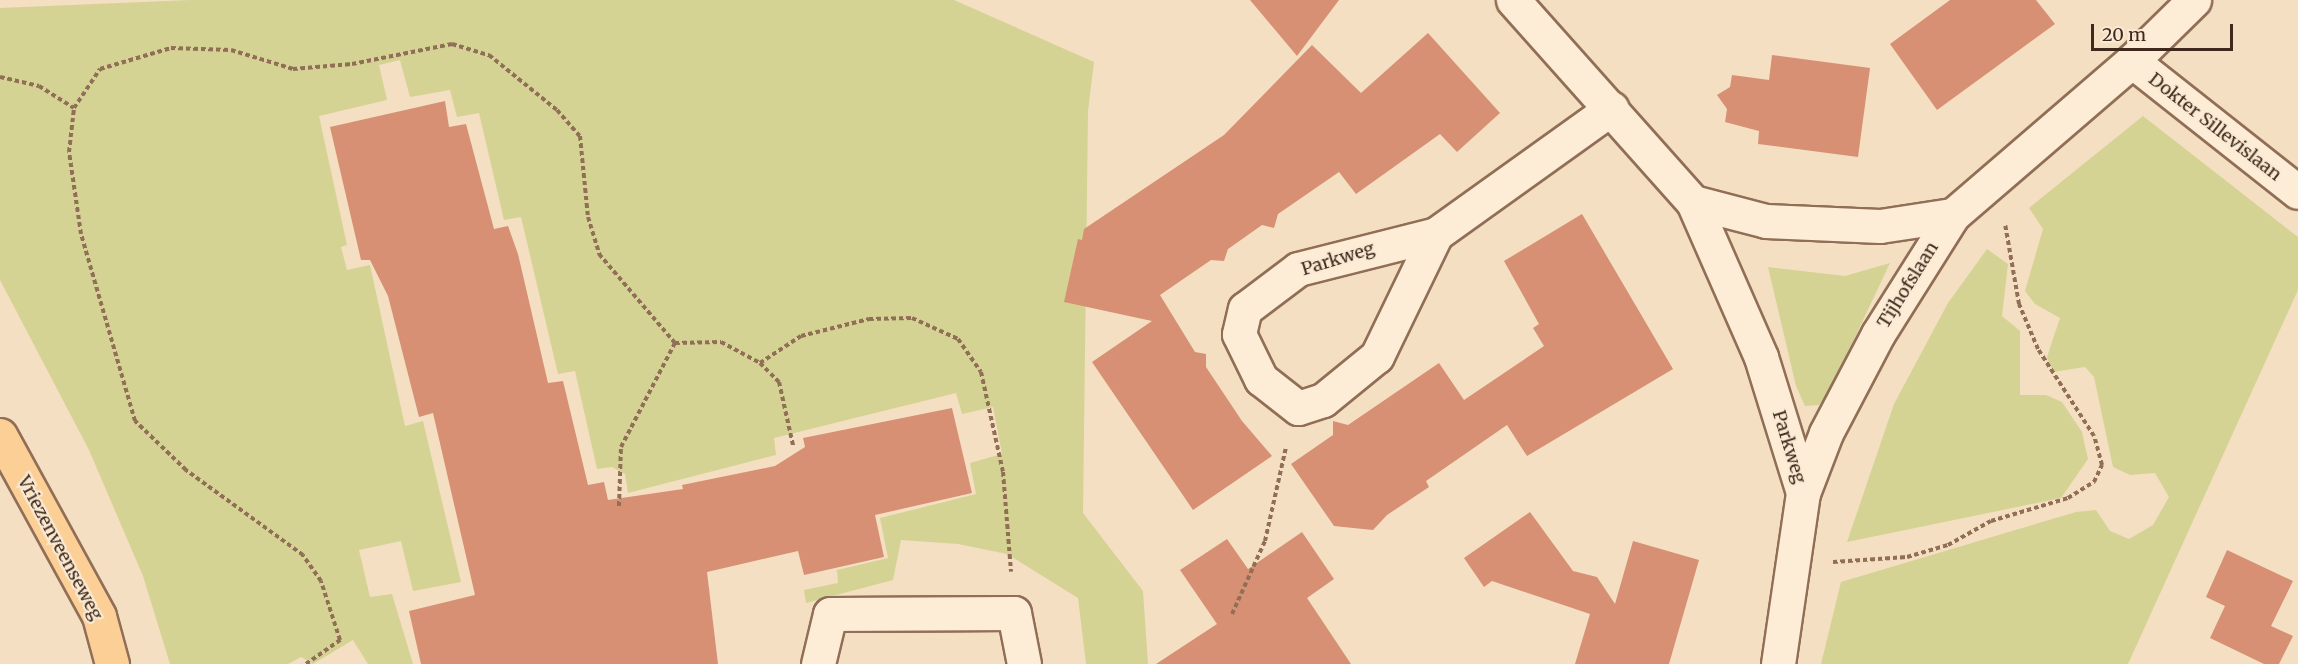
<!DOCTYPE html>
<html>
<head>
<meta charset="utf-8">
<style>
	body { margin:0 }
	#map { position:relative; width:2298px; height:664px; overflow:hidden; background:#f4dfc2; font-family:Merriweather,serif }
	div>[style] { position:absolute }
	.green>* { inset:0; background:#d4d394 }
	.building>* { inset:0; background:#d79073 }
	.path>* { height:4px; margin-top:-2px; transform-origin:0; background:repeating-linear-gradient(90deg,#916e56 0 4.5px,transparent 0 7.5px) }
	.roads { filter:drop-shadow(2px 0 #916e56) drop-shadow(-2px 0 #916e56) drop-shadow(0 2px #916e56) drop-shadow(0 -2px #916e56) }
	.minor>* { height:33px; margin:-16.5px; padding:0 16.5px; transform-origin:16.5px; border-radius:16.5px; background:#fdedd7 }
	.major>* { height:33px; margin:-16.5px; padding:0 16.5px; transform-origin:16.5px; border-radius:16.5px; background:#fbcf96 }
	span { translate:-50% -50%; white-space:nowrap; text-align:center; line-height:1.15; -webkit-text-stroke:4.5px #faead3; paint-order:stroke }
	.street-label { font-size:18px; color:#3e291c }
	.scale { position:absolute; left:2091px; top:24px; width:142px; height:27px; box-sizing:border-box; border:3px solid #3e291c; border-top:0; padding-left:8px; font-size:18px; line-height:21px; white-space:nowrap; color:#3e291c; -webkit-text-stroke:4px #faead3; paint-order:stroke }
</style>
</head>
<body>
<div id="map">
	<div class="green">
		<div style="clip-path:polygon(190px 0,954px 0,1094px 62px,1088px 111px,1083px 513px,1143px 591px,1148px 664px,1086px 664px,1078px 598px,1007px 554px,958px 544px,901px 540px,893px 580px,806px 603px,804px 590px,838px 583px,837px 570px,888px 558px,880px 518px,976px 494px,970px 463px,1002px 454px,993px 407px,962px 414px,956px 393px,774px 438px,776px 455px,628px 493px,625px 474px,612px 467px,597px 469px,575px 371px,558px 374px,521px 217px,504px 220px,479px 113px,457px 117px,450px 90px,410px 97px,400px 60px,379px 65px,387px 100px,319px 116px,347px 245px,341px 247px,347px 270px,370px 265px,405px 426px,423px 421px,461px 582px,413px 591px,401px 541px,359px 550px,370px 597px,392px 594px,413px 664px,368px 664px,353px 640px,313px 664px,301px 657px,288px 664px,170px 664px,143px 576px,89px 450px,0 280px,0 8px)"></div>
		<div style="clip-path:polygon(2143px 116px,2298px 237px,2298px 290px,2128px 664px,1821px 664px,1841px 582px,2076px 512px,2096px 510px,2110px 531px,2129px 539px,2153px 525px,2169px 497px,2155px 473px,2130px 475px,2113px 467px,2094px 377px,2085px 367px,2053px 372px,2047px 357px,2060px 318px,2035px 304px,2025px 291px,2043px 229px,2029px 208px)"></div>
		<div style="clip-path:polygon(1987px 249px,2008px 264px,2002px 316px,2020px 331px,2020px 395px,2046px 395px,2062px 402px,2082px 432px,2088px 459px,2061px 498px,1847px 542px,1894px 404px,1948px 303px)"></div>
		<div style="clip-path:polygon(1890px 263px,1830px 390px,1819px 405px,1805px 406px,1796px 386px,1768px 267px,1845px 276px)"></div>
	</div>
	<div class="building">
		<div style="clip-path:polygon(1250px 0,1339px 0,1297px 56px)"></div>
		<div style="clip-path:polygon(1950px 0,2036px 0,2055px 24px,1937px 110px,1890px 44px)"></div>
		<div style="clip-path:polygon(1428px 33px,1500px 113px,1457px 152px,1440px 134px,1356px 194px,1339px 172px,1278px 214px,1274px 228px,1262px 225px,1228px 249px,1224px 261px,1211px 260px,1160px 295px,1195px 352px,1206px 354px,1206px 367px,1242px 421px,1272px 456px,1193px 510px,1092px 362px,1152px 321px,1064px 302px,1078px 239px,1082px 240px,1084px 229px,1224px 135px,1312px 45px,1361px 93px)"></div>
		<div style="clip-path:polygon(1772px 55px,1870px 68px,1858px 157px,1758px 144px,1759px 131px,1725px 122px,1727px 109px,1717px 95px,1730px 87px,1732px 75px,1769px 80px)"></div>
		<div style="clip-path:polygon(445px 101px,449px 127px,466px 124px,494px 229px,508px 226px,518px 254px,548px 383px,563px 381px,588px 485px,604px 482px,608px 500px,683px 489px,682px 485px,775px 466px,805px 447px,803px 438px,952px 408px,972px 493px,875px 515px,884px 557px,804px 575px,798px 551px,707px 572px,718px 664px,421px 664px,409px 611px,475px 595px,433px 413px,419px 417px,388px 296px,370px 260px,361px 260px,330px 127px)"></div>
		<div style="clip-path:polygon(1582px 214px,1673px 369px,1527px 456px,1507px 425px,1426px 481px,1429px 487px,1387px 515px,1373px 530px,1334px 526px,1291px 464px,1333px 435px,1333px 421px,1348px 425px,1439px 363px,1464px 400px,1544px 346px,1533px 328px,1539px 324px,1504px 261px)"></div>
		<div style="clip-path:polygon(1530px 512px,1573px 571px,1597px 577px,1615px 604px,1633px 541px,1699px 560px,1669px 664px,1575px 664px,1590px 614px,1492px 581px,1484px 587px,1464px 558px)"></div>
		<div style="clip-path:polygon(1302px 532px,1334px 579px,1307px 598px,1351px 664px,1156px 664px,1217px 624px,1180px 570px,1227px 539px,1248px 569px)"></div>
		<div style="clip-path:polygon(2227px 550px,2293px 581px,2271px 626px,2293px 636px,2279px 664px,2264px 664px,2210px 638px,2225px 606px,2206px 597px)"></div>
	</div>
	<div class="path">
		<div style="left:0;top:77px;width:40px;rotate:13deg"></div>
		<div style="left:39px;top:86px;width:41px;rotate:32.2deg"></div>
		<div style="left:760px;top:363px;width:27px;rotate:45deg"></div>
		<div style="left:779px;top:382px;width:65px;rotate:77.5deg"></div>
		<div style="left:619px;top:506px;width:59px;rotate:-88.1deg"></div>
		<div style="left:621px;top:447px;width:117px;rotate:-62.6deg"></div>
		<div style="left:1833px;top:562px;width:74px;rotate:-3.9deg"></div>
		<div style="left:1907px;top:557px;width:43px;rotate:-16.3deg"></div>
		<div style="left:1948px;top:545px;width:49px;rotate:-29.2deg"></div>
		<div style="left:1991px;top:521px;width:80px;rotate:-16.6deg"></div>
		<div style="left:2068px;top:498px;width:31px;rotate:-32deg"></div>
		<div style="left:2094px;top:482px;width:19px;rotate:-65deg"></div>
		<div style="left:2102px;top:465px;width:30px;rotate:-105deg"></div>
		<div style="left:2094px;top:436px;width:103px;rotate:-122.8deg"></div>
		<div style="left:2038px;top:349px;width:49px;rotate:-112.9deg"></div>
		<div style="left:2019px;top:304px;width:81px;rotate:-99.9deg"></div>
		<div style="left:1232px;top:614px;width:80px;rotate:-65.7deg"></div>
		<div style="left:1265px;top:541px;width:96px;rotate:-77.4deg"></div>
		<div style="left:306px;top:664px;width:42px;rotate:-35.2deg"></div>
		<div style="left:340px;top:640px;width:62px;rotate:-107.9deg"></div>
		<div style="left:321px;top:581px;width:32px;rotate:-125deg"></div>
		<div style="left:303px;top:555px;width:145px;rotate:-144deg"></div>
		<div style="left:186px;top:470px;width:71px;rotate:-136.1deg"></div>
		<div style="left:135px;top:421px;width:195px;rotate:-106.1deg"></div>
		<div style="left:81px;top:234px;width:83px;rotate:-98.3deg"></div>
		<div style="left:69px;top:152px;width:44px;rotate:-83.5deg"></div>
		<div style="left:74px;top:108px;width:47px;rotate:-56.3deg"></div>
		<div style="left:100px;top:69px;width:74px;rotate:-16.5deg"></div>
		<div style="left:171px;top:48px;width:60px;rotate:1.9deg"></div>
		<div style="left:231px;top:50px;width:65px;rotate:17deg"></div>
		<div style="left:293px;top:69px;width:59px;rotate:-4.8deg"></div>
		<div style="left:352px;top:64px;width:102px;rotate:-11.3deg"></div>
		<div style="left:452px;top:44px;width:39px;rotate:17deg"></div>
		<div style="left:489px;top:55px;width:87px;rotate:39deg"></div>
		<div style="left:557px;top:110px;width:35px;rotate:49deg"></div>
		<div style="left:580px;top:136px;width:81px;rotate:84.4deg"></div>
		<div style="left:588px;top:217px;width:39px;rotate:73deg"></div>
		<div style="left:599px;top:254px;width:117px;rotate:49.5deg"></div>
		<div style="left:675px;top:343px;width:46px;rotate:-1.2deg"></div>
		<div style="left:721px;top:342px;width:44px;rotate:28.3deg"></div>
		<div style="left:760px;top:363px;width:49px;rotate:-33.4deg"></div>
		<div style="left:801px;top:336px;width:70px;rotate:-14deg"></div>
		<div style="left:869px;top:319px;width:43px;rotate:-1.3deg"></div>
		<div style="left:912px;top:318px;width:51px;rotate:24.5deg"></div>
		<div style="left:958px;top:339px;width:40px;rotate:55.1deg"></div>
		<div style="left:981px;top:372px;width:102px;rotate:77.6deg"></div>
		<div style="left:1003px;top:472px;width:100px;rotate:85.4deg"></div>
	</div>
	<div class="roads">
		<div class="minor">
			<div style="left:1513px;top:0;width:271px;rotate:48.3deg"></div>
			<div style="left:1693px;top:202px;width:169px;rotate:66.3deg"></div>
			<div style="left:1761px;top:357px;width:142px;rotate:72.8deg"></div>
			<div style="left:2132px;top:61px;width:211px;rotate:38.3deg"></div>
			<div style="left:1693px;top:202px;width:75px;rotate:14.6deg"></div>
			<div style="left:1766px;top:221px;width:114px;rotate:2.5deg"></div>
			<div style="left:1880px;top:226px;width:74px;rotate:-8.6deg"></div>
			<div style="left:1436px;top:234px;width:136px;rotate:115.8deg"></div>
			<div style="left:1377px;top:356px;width:70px;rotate:140.8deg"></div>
			<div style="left:1323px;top:400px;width:26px;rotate:162deg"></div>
			<div style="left:1298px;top:408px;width:47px;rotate:-141.9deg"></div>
			<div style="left:1261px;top:379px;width:50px;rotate:-116.1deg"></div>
			<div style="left:1239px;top:334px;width:26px;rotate:-77deg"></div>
			<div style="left:1245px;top:309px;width:66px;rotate:-37deg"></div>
			<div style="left:1298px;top:269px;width:142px;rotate:-14.2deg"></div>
			<div style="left:1436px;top:234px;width:216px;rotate:-35.6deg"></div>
			<div style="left:818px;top:664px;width:51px;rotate:-76.5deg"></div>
			<div style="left:830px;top:614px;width:184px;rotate:-0.3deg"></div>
			<div style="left:1014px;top:613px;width:52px;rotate:78.9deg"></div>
			<div style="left:1778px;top:664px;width:173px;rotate:-81.7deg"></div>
			<div style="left:1803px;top:493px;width:64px;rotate:-69deg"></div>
			<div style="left:1826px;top:433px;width:112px;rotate:-62.3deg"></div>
			<div style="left:1878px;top:334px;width:141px;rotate:-57.8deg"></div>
			<div style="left:1953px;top:215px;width:236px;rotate:-40.7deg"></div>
			<div style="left:2132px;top:61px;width:87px;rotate:-44.5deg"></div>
		</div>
		<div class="major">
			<div style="left:0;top:435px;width:206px;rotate:61.3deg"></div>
			<div style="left:99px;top:616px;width:50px;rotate:74.8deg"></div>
		</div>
	</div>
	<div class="street-label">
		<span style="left:2215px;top:127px;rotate:38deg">Dokter Sillevislaan</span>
		<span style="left:1338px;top:259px;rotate:-17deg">Parkweg</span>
		<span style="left:1908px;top:285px;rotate:-58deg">Tijhofslaan</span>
		<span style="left:1789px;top:447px;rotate:73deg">Parkweg</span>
		<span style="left:60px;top:548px;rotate:62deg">Vriezenveenseweg</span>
	</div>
	<div class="scale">20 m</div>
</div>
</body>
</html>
